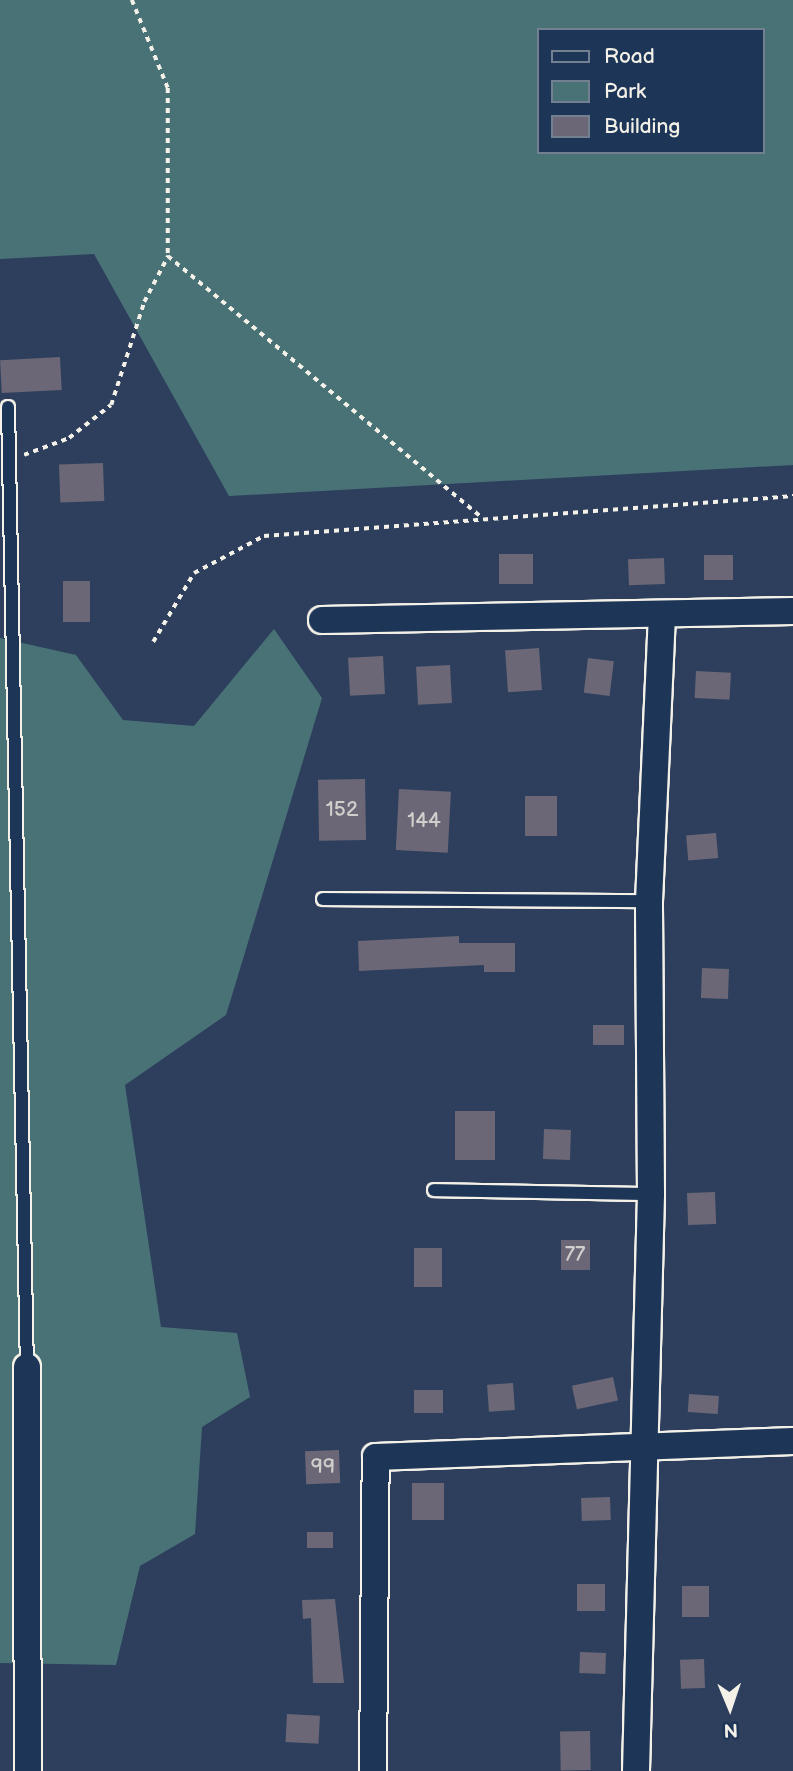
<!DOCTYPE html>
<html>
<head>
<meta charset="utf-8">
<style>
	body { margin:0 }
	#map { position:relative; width:793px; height:1771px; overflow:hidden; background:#2d3f5d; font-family:"Balsamiq Sans",sans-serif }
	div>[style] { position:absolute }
	.green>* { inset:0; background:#497276 }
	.building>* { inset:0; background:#6b6776; transform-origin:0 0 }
	.path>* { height:3.5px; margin-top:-1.75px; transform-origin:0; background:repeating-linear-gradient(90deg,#f4f1e8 0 5px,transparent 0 10px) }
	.roads { filter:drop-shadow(2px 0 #f4f1e8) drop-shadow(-2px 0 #f4f1e8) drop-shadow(0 2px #f4f1e8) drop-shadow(0 -2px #f4f1e8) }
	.service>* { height:12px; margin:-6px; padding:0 6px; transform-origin:6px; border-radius:6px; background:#1d3557 }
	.minor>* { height:26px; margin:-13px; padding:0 13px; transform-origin:13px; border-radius:13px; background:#1d3557 }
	span { translate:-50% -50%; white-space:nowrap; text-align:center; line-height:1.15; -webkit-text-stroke:5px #1d3557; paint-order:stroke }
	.number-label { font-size:21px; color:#d2cecc }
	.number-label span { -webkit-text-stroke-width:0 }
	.legend { position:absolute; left:537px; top:28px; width:228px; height:126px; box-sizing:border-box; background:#1d3557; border:2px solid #738091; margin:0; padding:9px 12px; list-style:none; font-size:21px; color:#f4f1e8 }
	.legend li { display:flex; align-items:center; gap:14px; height:35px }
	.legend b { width:35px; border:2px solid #738091 }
	.north { position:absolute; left:695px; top:1673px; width:70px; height:70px; -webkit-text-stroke:5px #1d3557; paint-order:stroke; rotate:178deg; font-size:19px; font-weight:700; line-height:28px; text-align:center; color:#f4f1e8 }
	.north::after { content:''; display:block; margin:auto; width:24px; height:32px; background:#f4f1e8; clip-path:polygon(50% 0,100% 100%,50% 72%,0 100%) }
</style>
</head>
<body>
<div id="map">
	<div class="green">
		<div style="clip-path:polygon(evenodd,0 0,793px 0,793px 465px,229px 496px,94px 254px,0 259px,0 0,539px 30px,763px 30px,763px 152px,539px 152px,539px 30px)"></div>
		<div style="clip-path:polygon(274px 629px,322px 698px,226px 1015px,125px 1085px,161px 1327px,237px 1333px,250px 1397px,202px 1427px,195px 1534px,140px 1566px,116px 1665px,0 1663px,0 638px,76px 655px,123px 720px,194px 726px)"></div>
	</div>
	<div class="building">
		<div style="left:60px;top:357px;width:33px;height:60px;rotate:87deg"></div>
		<div style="left:103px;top:463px;width:38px;height:44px;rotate:88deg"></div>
		<div style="left:499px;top:554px;width:34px;height:30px"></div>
		<div style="left:733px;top:555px;width:25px;height:29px;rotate:90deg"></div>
		<div style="left:664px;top:558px;width:26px;height:36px;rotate:88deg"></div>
		<div style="left:63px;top:581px;width:27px;height:41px"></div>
		<div style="left:539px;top:648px;width:42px;height:34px;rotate:86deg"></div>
		<div style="left:383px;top:656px;width:38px;height:35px;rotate:87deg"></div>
		<div style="left:588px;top:658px;width:26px;height:35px;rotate:7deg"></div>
		<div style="left:450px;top:665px;width:38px;height:34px;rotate:87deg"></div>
		<div style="left:696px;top:671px;width:35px;height:27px;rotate:3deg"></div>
		<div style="left:365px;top:779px;width:61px;height:47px;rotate:89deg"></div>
		<div style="left:399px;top:789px;width:52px;height:61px;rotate:3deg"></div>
		<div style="left:557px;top:796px;width:40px;height:32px;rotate:90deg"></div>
		<div style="left:716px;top:833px;width:25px;height:30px;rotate:85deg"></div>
		<div style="clip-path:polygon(459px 936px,459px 943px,515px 943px,515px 972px,484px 972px,484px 965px,359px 971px,358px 941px)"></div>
		<div style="left:702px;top:968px;width:27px;height:30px;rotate:2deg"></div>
		<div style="left:624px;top:1025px;width:20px;height:31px;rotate:90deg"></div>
		<div style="left:455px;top:1111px;width:40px;height:49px"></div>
		<div style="left:544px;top:1129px;width:27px;height:30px;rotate:2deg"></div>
		<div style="left:715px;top:1192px;width:32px;height:28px;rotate:88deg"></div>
		<div style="left:561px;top:1240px;width:29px;height:30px"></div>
		<div style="left:414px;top:1248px;width:28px;height:39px"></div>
		<div style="left:613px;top:1377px;width:24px;height:42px;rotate:78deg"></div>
		<div style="left:513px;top:1383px;width:27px;height:26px;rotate:86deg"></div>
		<div style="left:414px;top:1390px;width:29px;height:23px"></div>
		<div style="left:689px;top:1394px;width:30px;height:18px;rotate:4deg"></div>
		<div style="left:339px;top:1450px;width:33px;height:34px;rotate:88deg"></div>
		<div style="left:444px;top:1483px;width:37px;height:32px;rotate:90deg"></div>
		<div style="left:610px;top:1497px;width:23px;height:29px;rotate:88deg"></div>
		<div style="left:307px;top:1532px;width:26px;height:16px"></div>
		<div style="left:577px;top:1584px;width:28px;height:27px"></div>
		<div style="left:682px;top:1586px;width:27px;height:31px"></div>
		<div style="clip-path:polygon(335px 1599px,344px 1683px,313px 1683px,311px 1618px,303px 1619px,302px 1600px)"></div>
		<div style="left:580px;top:1652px;width:26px;height:21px;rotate:2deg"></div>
		<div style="left:704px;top:1659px;width:29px;height:24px;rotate:88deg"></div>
		<div style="left:287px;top:1714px;width:33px;height:28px;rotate:3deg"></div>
		<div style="left:590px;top:1731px;width:39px;height:30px;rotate:89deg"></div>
	</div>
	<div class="path">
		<div style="left:132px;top:0;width:95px;rotate:67.8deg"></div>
		<div style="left:168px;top:88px;width:168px;rotate:90deg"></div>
		<div style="left:168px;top:256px;width:409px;rotate:39.8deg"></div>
		<div style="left:24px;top:455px;width:48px;rotate:-20.7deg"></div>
		<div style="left:69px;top:438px;width:53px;rotate:-38.2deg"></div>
		<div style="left:111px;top:405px;width:108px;rotate:-72.2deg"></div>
		<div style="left:144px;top:302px;width:52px;rotate:-62.4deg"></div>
		<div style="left:153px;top:642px;width:80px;rotate:-59.3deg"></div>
		<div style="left:194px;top:573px;width:79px;rotate:-27.9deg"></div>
		<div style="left:264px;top:536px;width:531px;rotate:-4.32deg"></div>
	</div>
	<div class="roads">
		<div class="service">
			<div style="left:8px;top:407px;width:960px;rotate:88.87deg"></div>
			<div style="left:323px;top:899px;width:326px;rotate:0.4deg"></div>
			<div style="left:434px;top:1190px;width:217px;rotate:1.1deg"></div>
		</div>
		<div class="minor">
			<div style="left:322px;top:620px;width:471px;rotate:-1.1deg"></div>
			<div style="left:27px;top:1367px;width:404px;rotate:89.9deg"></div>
			<div style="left:373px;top:1771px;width:314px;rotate:-89.5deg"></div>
			<div style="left:376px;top:1457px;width:417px;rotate:-2.2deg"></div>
			<div style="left:636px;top:1771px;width:577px;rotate:-88.51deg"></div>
			<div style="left:651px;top:1194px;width:293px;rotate:-90.4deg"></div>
			<div style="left:649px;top:901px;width:286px;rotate:-87.4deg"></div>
		</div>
	</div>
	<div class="number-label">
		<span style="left:342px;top:810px">152</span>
		<span style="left:424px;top:821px">144</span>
		<span style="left:575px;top:1255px">77</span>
		<span style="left:323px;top:1467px">99</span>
	</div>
	<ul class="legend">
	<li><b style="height:9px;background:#1d3557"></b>Road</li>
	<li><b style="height:19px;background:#497276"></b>Park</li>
	<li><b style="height:19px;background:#6b6776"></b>Building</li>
	</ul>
	<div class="north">N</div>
</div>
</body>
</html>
